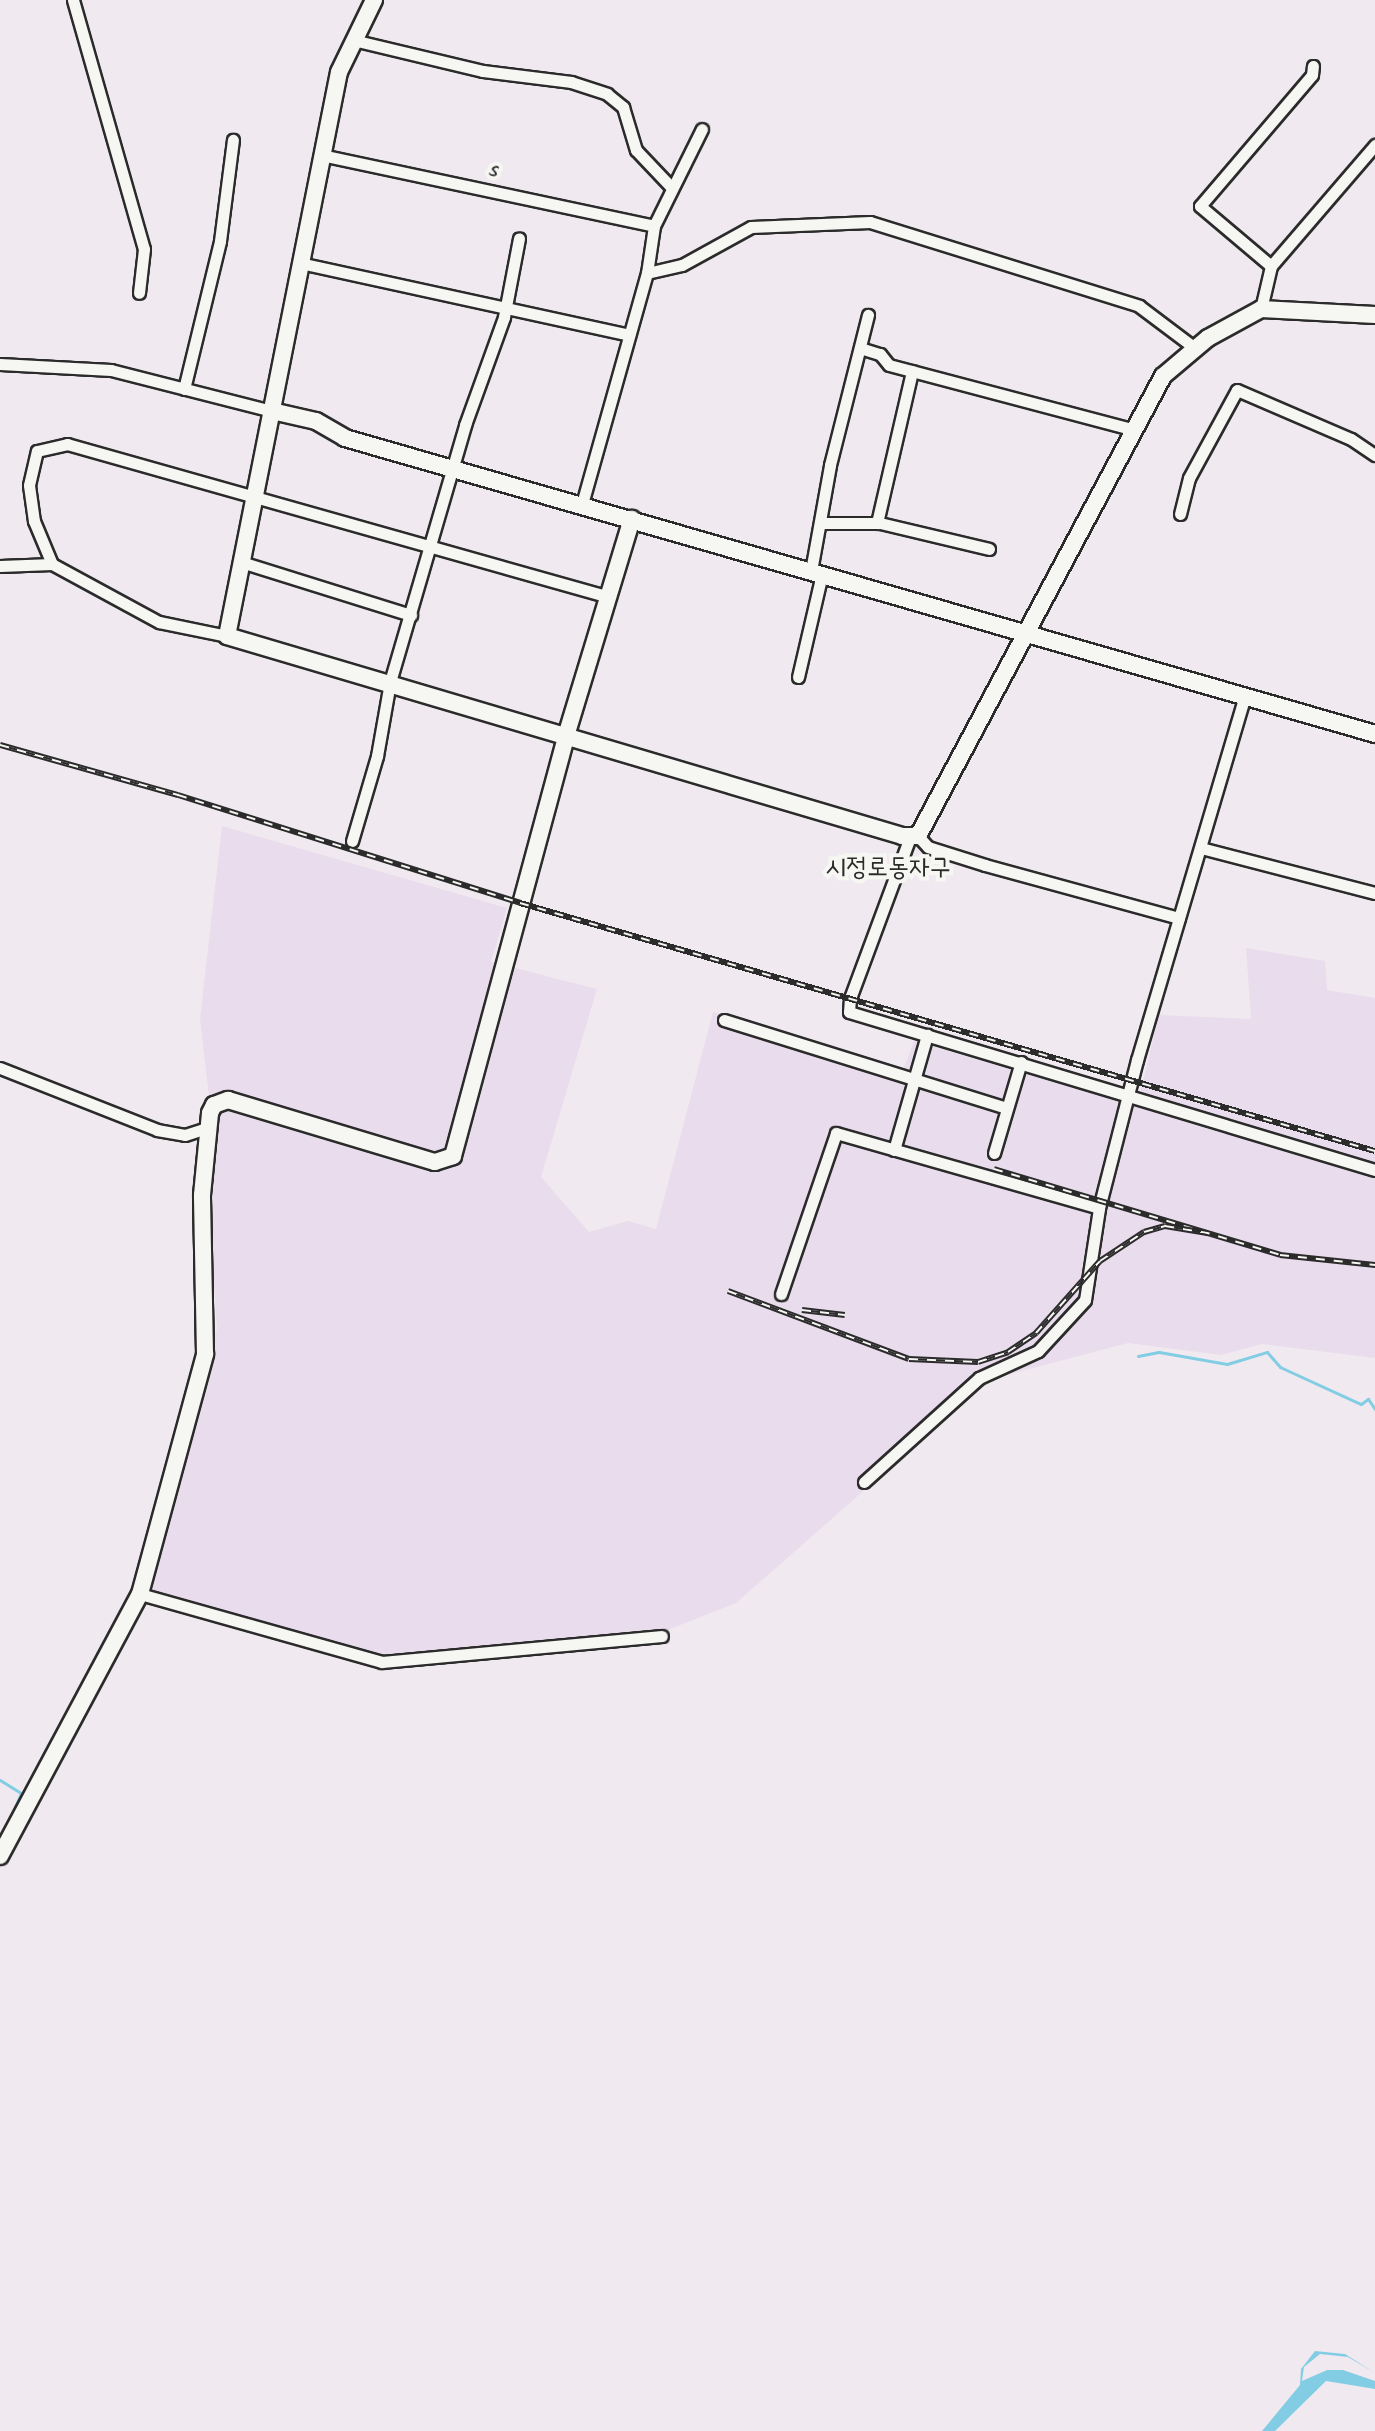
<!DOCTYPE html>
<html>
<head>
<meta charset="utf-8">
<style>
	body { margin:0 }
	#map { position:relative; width:1375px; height:2431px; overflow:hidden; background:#f0eaf0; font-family:Kalam,"Poor Story",sans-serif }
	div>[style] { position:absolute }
	.built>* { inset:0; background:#e9dced }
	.water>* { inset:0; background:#83cde4 }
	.stream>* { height:3px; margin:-1.5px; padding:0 1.5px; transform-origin:1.5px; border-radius:1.5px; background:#83cde4 }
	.roads { filter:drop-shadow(2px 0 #2b2b2b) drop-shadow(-2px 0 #2b2b2b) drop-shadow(0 2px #2b2b2b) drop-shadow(0 -2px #2b2b2b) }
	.street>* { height:11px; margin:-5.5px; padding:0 5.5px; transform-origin:5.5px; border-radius:5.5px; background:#f6f6f2 }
	.secondary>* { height:16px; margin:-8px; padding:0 8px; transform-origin:8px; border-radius:8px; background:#f6f6f2 }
	.rail>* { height:6px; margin-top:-3px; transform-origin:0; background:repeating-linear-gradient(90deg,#f6f6f2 0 9px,#2b2b2b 0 18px); box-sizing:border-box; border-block:2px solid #2b2b2b }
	span { translate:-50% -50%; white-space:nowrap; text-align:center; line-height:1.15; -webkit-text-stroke:8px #f6f6f2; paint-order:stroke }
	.street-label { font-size:22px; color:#2b2b2b }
	.quarter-label { font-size:26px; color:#2b2b2b }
</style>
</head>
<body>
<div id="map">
	<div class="built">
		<div style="clip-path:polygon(222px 826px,507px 908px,491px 962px,597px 989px,541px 1177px,589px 1232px,628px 1221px,656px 1229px,713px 1012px,903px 1070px,914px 1041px,1137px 1106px,1159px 1015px,1251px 1019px,1246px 948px,1325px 961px,1327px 990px,1375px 998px,1375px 1358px,1262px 1344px,1221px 1355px,1128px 1343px,991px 1379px,736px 1603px,665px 1631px,509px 1650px,371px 1657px,145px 1590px,217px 1328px,209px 1217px,214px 1139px,200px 1019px)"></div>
	</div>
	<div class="water">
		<div style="clip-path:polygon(1315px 2351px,1345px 2354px,1375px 2373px,1348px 2357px,1320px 2354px,1304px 2367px,1302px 2381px,1327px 2370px,1343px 2370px,1375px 2381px,1375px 2389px,1326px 2381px,1275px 2431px,1262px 2431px,1300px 2385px,1301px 2369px)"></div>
	</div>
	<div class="stream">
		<div style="left:1138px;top:1356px;width:21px;rotate:-11deg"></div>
		<div style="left:1159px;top:1352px;width:69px;rotate:10deg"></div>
		<div style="left:1227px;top:1364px;width:42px;rotate:-16.7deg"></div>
		<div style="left:1267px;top:1352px;width:20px;rotate:49deg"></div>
		<div style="left:1280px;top:1367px;width:89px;rotate:24.6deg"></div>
		<div style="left:1361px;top:1404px;width:9px;rotate:-36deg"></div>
		<div style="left:1368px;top:1399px;width:12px;rotate:55deg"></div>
		<div style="left:0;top:1780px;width:25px;rotate:32deg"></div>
		<div style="left:21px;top:1793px;width:30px;rotate:113deg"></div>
	</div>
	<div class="roads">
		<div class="street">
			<div style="left:73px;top:0;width:259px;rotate:74.1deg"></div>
			<div style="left:144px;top:249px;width:44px;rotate:96.5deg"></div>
			<div style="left:353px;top:40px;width:134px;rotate:13.4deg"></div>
			<div style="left:483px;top:71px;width:89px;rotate:7.1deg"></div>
			<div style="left:571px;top:82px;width:38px;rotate:18deg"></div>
			<div style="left:607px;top:94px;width:21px;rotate:39deg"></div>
			<div style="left:623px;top:107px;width:45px;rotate:73.2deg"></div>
			<div style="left:636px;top:150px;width:52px;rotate:46.5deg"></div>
			<div style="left:326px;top:156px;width:335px;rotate:12deg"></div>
			<div style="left:300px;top:263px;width:337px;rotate:12.3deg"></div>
			<div style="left:1271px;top:266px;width:93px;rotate:-139.8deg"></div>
			<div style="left:1200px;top:206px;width:172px;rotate:-49.5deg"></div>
			<div style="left:1312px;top:75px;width:9px;rotate:-84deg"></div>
			<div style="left:647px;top:273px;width:36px;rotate:-13deg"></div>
			<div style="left:682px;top:265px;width:79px;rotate:-28.8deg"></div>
			<div style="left:751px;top:227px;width:119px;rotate:-2.4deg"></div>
			<div style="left:870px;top:222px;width:282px;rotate:17.3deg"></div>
			<div style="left:1139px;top:306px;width:70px;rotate:36.9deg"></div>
			<div style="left:1261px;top:309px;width:44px;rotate:-76.9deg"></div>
			<div style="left:1271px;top:266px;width:160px;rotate:-49.3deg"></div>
			<div style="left:860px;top:348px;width:21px;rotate:17deg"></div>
			<div style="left:880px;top:354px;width:14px;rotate:51deg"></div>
			<div style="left:889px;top:365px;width:250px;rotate:14.8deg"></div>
			<div style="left:0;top:364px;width:111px;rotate:3.1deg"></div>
			<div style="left:111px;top:370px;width:166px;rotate:14.3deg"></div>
			<div style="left:184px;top:389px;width:152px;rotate:-76.3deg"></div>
			<div style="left:220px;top:241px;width:102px;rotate:-82.7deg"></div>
			<div style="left:582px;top:504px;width:240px;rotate:-74.3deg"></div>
			<div style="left:647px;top:273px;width:48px;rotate:-81.5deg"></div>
			<div style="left:654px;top:226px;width:108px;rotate:-63.7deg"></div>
			<div style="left:1180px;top:514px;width:37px;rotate:-76deg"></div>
			<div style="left:1189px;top:478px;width:100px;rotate:-61.4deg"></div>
			<div style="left:1237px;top:390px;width:124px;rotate:23.3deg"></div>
			<div style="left:1351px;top:439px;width:29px;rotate:34deg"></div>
			<div style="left:821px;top:523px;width:59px"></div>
			<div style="left:880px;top:523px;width:112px;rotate:13.4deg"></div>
			<div style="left:877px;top:523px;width:156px;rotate:-77deg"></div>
			<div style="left:244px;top:563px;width:175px;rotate:17.3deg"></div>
			<div style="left:52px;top:564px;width:47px;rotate:-112.7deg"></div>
			<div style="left:34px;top:521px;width:36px;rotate:-98deg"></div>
			<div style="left:29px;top:485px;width:35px;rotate:-77deg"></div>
			<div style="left:37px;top:451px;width:31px;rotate:-13deg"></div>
			<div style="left:67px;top:444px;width:563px;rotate:15.76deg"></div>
			<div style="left:0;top:566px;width:52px;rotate:-2.2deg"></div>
			<div style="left:52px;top:564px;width:122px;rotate:28.5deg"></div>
			<div style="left:159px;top:622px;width:69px;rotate:11.6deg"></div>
			<div style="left:811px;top:571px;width:108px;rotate:-79.8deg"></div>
			<div style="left:830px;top:465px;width:155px;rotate:-75.8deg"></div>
			<div style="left:798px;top:677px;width:106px;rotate:-76.9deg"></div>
			<div style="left:918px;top:836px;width:15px;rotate:48deg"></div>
			<div style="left:928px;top:847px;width:60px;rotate:17.5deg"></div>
			<div style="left:985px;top:865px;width:201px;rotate:15.3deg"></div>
			<div style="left:910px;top:837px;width:172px;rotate:110.4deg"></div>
			<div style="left:850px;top:998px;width:14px;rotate:94deg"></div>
			<div style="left:849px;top:1012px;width:549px;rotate:16.72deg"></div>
			<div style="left:352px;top:841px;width:89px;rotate:-73.6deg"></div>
			<div style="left:377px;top:756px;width:75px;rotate:-80deg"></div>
			<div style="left:390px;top:682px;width:268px;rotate:-73.7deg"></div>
			<div style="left:465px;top:425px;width:115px;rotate:-70.1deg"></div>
			<div style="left:504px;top:317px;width:80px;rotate:-79.2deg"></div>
			<div style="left:1201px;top:848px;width:180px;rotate:14.5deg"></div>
			<div style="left:724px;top:1020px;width:296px;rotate:17.3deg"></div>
			<div style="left:0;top:1068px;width:169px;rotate:21.5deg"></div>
			<div style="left:157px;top:1130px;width:28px;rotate:10deg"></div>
			<div style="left:185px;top:1135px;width:23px;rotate:-18deg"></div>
			<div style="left:894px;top:1150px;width:120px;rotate:-74deg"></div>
			<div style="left:994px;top:1153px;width:95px;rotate:-73.5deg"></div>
			<div style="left:781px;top:1294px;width:170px;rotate:-71.1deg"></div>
			<div style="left:836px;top:1133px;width:273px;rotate:15.9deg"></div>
			<div style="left:864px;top:1482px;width:155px;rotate:-42.1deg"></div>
			<div style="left:979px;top:1378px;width:65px;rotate:-24.6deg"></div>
			<div style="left:1038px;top:1351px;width:69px;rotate:-47.3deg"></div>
			<div style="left:1085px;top:1300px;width:93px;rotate:-81.3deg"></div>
			<div style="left:1099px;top:1208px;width:153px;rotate:-75.6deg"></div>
			<div style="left:1137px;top:1060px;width:380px;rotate:-73.5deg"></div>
			<div style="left:140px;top:1594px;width:251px;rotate:15.7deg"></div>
			<div style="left:382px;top:1662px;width:281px;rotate:-5.3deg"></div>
		</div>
		<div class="secondary">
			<div style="left:374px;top:0;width:80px;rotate:115.9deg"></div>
			<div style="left:339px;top:72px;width:575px;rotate:101.23deg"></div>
			<div style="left:227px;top:636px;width:704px;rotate:16.5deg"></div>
			<div style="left:902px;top:836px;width:16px"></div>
			<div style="left:918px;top:836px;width:521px;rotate:-61.96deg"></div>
			<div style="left:1163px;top:376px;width:59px;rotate:-40.2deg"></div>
			<div style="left:1208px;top:338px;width:60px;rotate:-28.7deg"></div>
			<div style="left:1261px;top:309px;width:114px;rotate:3deg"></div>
			<div style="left:272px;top:411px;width:45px;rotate:12.8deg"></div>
			<div style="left:316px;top:421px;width:34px;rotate:30deg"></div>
			<div style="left:345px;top:438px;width:1072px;rotate:16.03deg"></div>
			<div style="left:0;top:1856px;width:297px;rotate:-61.9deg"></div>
			<div style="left:140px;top:1594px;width:249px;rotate:-74.8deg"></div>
			<div style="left:205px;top:1354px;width:159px;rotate:-91.1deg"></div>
			<div style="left:202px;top:1195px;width:82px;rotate:-84.4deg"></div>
			<div style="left:210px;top:1113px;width:9px;rotate:-63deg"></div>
			<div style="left:214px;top:1105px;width:15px;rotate:-20deg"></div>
			<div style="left:228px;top:1100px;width:216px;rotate:16.7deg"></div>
			<div style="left:435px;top:1162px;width:19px;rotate:-18deg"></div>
			<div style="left:453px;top:1156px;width:435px;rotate:-74.9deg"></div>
			<div style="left:566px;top:736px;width:227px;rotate:-73.1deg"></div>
		</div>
	</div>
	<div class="rail">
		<div style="left:0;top:745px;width:185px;rotate:15.7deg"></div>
		<div style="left:178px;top:795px;width:359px;rotate:17.5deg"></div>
		<div style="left:520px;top:903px;width:890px;rotate:16.18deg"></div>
		<div style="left:994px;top:1169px;width:299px;rotate:16.7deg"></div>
		<div style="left:1280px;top:1255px;width:96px;rotate:6deg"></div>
		<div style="left:728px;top:1291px;width:193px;rotate:20.6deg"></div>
		<div style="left:909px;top:1359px;width:69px;rotate:2.5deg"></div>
		<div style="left:978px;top:1362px;width:32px;rotate:-18deg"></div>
		<div style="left:1008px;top:1352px;width:34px;rotate:-34deg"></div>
		<div style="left:1036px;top:1333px;width:96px;rotate:-48.4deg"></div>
		<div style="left:1100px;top:1261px;width:53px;rotate:-33.4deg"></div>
		<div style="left:1144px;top:1232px;width:22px;rotate:-16deg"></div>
		<div style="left:1165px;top:1226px;width:43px;rotate:9.5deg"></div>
		<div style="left:802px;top:1310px;width:43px;rotate:6.6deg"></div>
	</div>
	<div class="street-label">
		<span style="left:494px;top:171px;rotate:11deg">s</span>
	</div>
	<div class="quarter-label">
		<span style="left:888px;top:869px">시정로동자구</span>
	</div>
</div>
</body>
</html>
